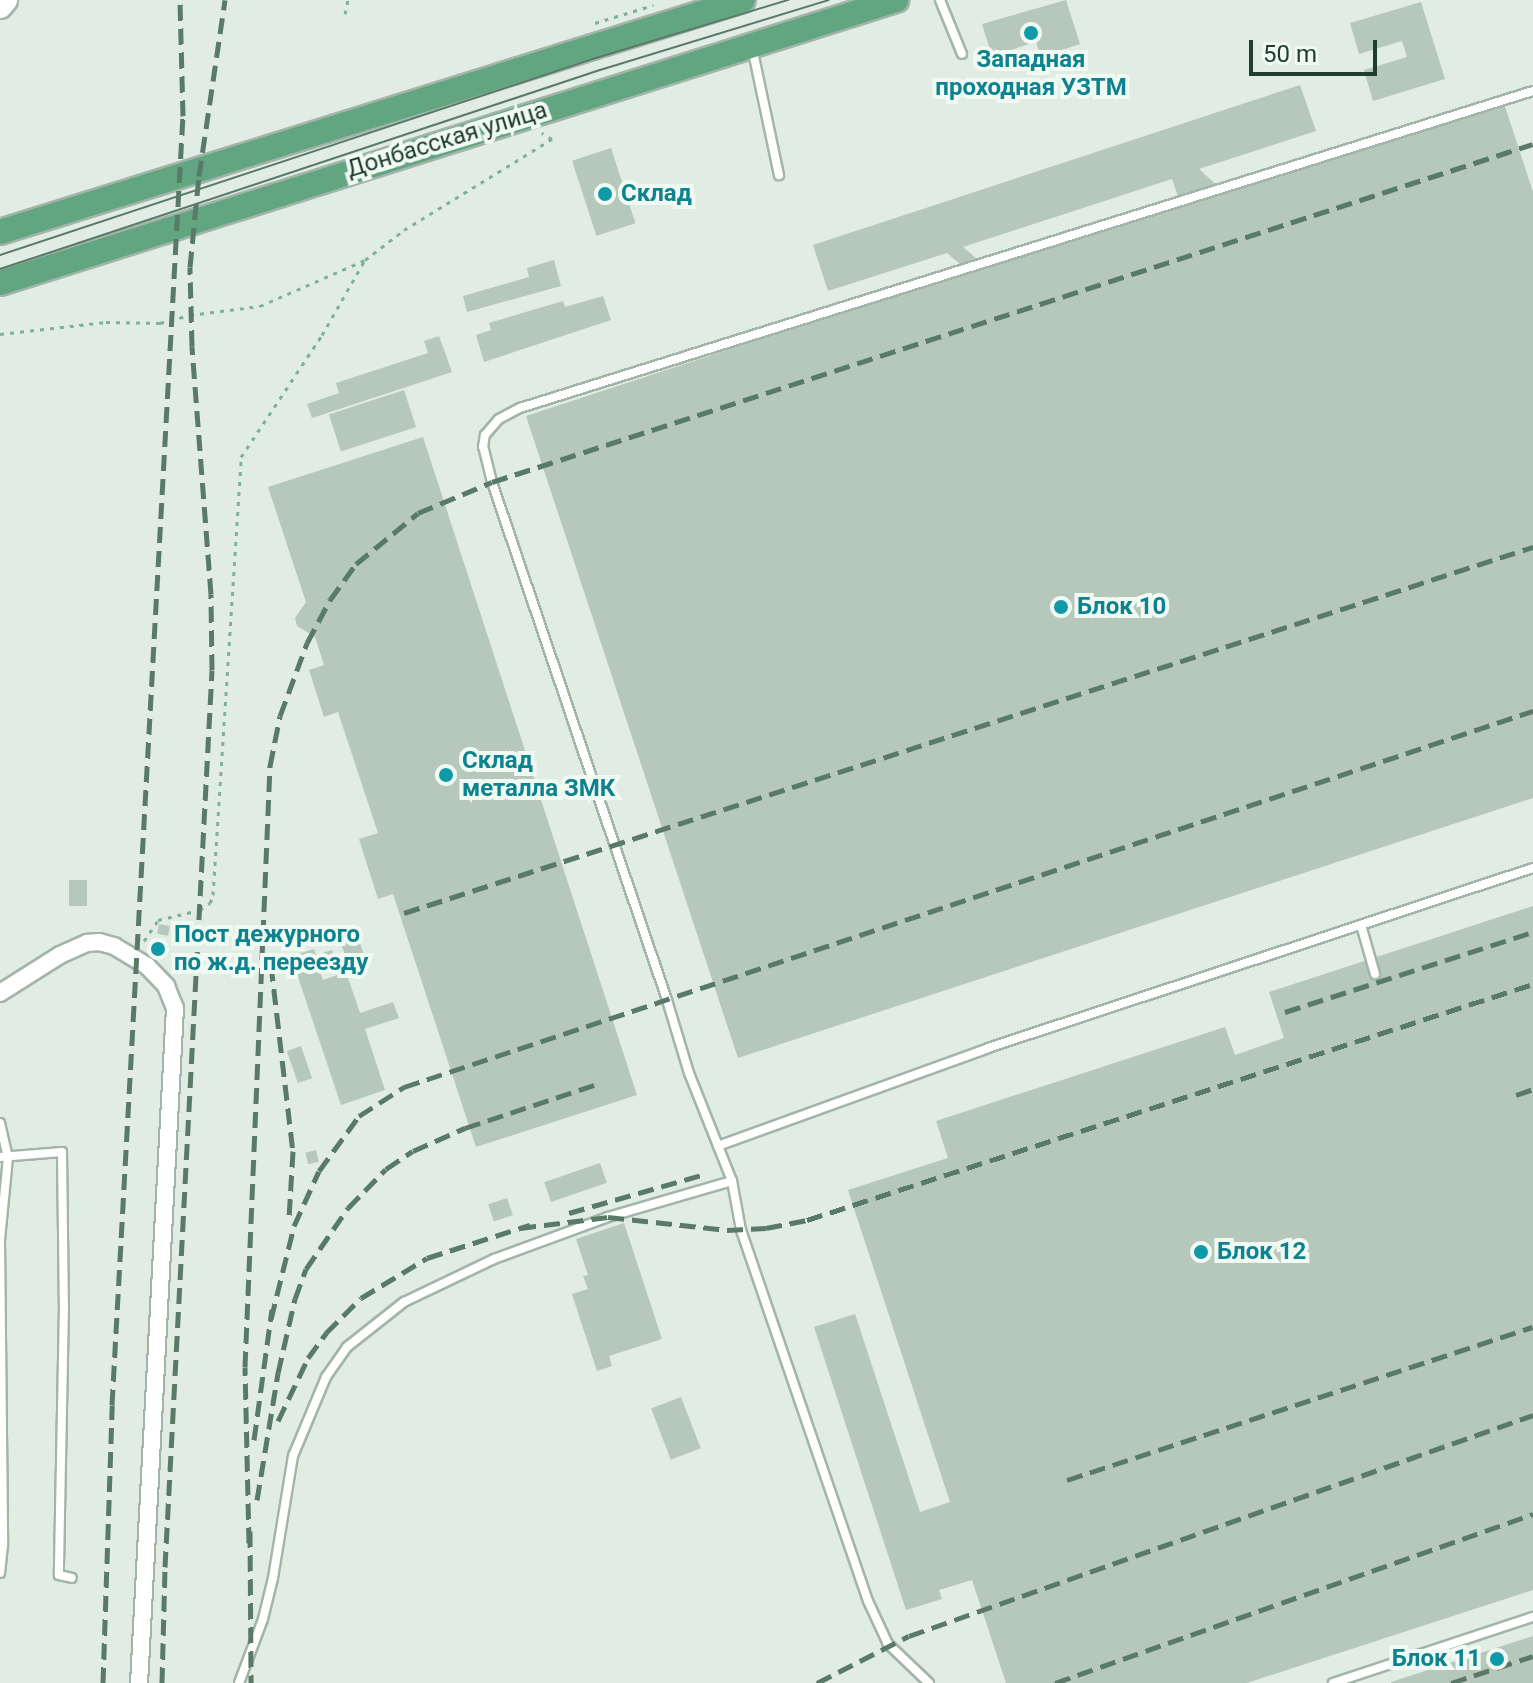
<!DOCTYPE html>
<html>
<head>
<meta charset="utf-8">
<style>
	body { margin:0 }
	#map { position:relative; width:1533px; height:1683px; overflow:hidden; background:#e1ece4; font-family:Roboto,sans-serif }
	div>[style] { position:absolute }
	.building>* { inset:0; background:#b6c7bc; transform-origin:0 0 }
	.path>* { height:3px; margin-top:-1.5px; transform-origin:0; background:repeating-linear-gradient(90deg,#7fb293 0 4px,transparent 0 10px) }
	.roads { filter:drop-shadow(2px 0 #a3b4a9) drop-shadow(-2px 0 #a3b4a9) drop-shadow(0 2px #a3b4a9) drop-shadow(0 -2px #a3b4a9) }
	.lane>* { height:8px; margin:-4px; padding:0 4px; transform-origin:4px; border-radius:4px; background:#fff }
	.street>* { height:16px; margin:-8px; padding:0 8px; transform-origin:8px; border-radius:8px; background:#fff }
	.secondary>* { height:24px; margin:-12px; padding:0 12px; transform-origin:12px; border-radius:12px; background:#fff }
	.primary>* { height:24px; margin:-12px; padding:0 12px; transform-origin:12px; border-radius:12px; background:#62a581 }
	.tram>* { height:2px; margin:-1px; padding:0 1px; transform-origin:1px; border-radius:1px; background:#5a7a68 }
	.rail>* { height:5px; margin-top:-2.5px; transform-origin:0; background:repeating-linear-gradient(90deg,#5a7a68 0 16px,transparent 0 24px) }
	.dots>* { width:22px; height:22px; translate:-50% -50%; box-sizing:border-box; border:4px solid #f1f9f3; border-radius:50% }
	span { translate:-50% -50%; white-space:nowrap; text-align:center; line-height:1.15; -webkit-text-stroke:8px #f1f9f3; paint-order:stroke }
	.culture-label { font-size:24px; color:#0d838f; font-weight:700 }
	.left { translate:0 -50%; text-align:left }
	.right { translate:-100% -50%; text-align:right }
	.street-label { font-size:24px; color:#203e2d }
	.scale { position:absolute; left:1249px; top:40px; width:128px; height:36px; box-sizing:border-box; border:4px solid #203e2d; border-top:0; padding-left:10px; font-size:24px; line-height:28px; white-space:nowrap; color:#203e2d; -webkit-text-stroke:6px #f1f9f3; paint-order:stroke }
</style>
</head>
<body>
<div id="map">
	<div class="building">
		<div style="clip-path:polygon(1066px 0,1080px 44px,1041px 57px,1036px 42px,992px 56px,982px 24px)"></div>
		<div style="clip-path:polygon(1421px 2px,1445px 79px,1373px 101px,1364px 70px,1407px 57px,1402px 41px,1359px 54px,1350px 23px)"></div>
		<div style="clip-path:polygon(evenodd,1300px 85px,1316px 131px,1199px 169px,1221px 189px,1502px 97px,1533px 192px,1533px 798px,738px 1058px,526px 416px,968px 271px,947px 253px,828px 291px,813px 245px,1300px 85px,1172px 179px,1178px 196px,1189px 192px,1205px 194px,985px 266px,963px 247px,1172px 179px)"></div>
		<div style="left:611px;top:148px;width:79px;height:41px;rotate:72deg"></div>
		<div style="clip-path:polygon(554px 260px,561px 286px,467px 312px,463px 296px,529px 277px,527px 268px)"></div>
		<div style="clip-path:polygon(603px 296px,611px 320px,484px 362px,476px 335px,491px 330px,489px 323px,563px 301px,565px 307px)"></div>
		<div style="clip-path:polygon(439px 336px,452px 372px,312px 418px,307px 404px,339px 393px,336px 383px,428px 353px,424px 341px)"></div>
		<div style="left:404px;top:390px;width:39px;height:79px;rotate:72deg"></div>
		<div style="clip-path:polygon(423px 437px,637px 1095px,476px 1147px,393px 894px,378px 899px,359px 839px,378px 833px,338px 712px,324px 717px,309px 670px,324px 665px,315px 637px,297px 626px,295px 618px,306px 602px,268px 487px)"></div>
		<div style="left:69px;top:880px;width:18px;height:26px"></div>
		<div style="clip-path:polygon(1533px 906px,1533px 1590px,1247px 1683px,1006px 1683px,972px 1580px,939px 1590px,942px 1599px,906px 1610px,814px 1327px,855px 1314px,920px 1512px,950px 1502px,848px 1190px,948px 1158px,936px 1121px,1225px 1027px,1235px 1055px,1284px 1038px,1269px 992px)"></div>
		<div style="left:159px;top:924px;width:11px;height:10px;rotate:10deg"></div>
		<div style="left:354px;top:926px;width:34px;height:18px;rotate:71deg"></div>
		<div style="clip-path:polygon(153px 942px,166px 944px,163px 956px,151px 953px)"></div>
		<div style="clip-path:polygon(314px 949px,316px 955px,332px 950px,337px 966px,320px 972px,323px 980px,346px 972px,360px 1013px,393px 1002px,399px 1018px,365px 1029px,385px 1090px,341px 1105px,291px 956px)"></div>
		<div style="left:301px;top:1046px;width:34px;height:15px;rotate:71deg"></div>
		<div style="left:316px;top:1150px;width:12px;height:11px;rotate:76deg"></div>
		<div style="left:600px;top:1163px;width:21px;height:59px;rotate:71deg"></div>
		<div style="left:507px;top:1198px;width:18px;height:20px;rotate:71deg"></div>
		<div style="clip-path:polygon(624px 1223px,662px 1339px,609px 1356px,612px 1366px,597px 1371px,572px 1294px,588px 1289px,583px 1276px,588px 1275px,576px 1239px)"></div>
		<div style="left:681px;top:1397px;width:55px;height:32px;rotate:69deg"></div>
		<div style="clip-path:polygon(1533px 1636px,1533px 1683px,1391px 1683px,1391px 1682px)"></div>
	</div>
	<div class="path">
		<div style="left:345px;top:14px;width:14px;rotate:-78deg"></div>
		<div style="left:595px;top:23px;width:61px;rotate:-17.2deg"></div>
		<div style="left:0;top:334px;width:107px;rotate:-6.5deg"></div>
		<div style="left:106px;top:322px;width:54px;rotate:1.1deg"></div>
		<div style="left:160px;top:323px;width:31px;rotate:-15deg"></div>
		<div style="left:190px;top:315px;width:71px;rotate:-7.3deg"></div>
		<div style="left:260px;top:306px;width:115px;rotate:-23.7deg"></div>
		<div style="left:365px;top:260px;width:49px;rotate:-37.6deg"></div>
		<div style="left:404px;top:230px;width:174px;rotate:-31.6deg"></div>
		<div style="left:552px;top:139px;width:12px;rotate:-149deg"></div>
		<div style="left:144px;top:941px;width:25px;rotate:-56deg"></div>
		<div style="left:158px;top:920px;width:43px;rotate:-13.4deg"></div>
		<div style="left:200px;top:910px;width:12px;rotate:-35deg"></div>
		<div style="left:210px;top:903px;width:9px;rotate:-69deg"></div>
		<div style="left:213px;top:895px;width:439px;rotate:-86.3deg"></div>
		<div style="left:241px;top:457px;width:146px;rotate:-56.4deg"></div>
		<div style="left:322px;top:335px;width:86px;rotate:-60.2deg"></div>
	</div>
	<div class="roads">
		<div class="lane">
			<div style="left:940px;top:0;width:58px;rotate:67.8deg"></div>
			<div style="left:752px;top:47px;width:131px;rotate:78.1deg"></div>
			<div style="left:1361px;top:925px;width:51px;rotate:74.1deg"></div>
			<div style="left:0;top:1123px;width:35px;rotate:77deg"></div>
			<div style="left:8px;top:1157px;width:83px;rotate:95.5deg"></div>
			<div style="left:0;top:1240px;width:305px;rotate:89.4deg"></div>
			<div style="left:3px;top:1545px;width:28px;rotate:96deg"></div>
			<div style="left:718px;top:1146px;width:287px;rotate:-19.9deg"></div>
			<div style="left:988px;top:1048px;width:574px;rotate:-18.28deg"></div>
			<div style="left:0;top:1157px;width:62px;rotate:-4.6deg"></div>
			<div style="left:62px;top:1152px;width:153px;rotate:89.3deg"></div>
			<div style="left:64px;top:1305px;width:270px;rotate:91.1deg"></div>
			<div style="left:59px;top:1575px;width:13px;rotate:13deg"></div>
			<div style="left:239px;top:1683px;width:68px;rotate:-69.4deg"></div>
			<div style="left:263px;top:1619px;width:42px;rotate:-76.3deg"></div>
			<div style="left:273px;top:1578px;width:124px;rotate:-80.7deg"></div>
			<div style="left:293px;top:1456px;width:86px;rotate:-67.3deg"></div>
			<div style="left:326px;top:1377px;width:37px;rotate:-55deg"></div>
			<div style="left:347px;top:1347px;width:73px;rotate:-38.3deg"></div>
			<div style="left:404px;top:1302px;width:100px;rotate:-25.5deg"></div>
			<div style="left:494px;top:1259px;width:121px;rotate:-20.2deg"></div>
			<div style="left:608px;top:1217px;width:129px;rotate:-16.2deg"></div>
			<div style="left:929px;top:1683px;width:57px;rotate:-136.4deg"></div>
			<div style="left:888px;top:1644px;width:47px;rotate:-114.9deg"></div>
			<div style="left:868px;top:1601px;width:392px;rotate:-108.9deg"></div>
			<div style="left:741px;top:1230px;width:50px;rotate:-100.4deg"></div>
			<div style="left:732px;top:1181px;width:116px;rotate:-111.7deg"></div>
			<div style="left:689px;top:1073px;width:79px;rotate:-106.8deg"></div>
			<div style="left:666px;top:997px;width:544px;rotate:-108.67deg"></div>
			<div style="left:492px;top:482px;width:36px;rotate:-104deg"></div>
			<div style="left:483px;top:447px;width:12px;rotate:-81deg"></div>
			<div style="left:485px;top:435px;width:21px;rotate:-49deg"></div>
			<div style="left:499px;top:419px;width:24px;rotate:-28deg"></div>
			<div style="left:520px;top:408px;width:1061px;rotate:-17.38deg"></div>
			<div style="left:1333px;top:1683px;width:211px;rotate:-18.3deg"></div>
		</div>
		<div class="street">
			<div style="left:0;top:993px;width:71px;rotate:-32.3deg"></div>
			<div style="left:60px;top:955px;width:30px;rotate:-24deg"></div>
			<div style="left:87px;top:943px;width:12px;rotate:-5deg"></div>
			<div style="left:99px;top:942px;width:16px;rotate:15deg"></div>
			<div style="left:114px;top:946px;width:39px;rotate:31deg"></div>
			<div style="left:147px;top:966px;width:28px;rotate:46deg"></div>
			<div style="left:166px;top:986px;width:24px;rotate:68deg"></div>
			<div style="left:175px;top:1008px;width:676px;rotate:93.05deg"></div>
		</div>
		<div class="secondary">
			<div style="left:0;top:6px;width:8px;rotate:-50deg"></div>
		</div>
		<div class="primary">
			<div style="left:0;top:232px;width:778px;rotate:-17.34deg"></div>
			<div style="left:0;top:283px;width:940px;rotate:-17.53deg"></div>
		</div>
	</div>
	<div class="tram">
		<div style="left:0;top:255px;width:628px;rotate:-18.29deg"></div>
		<div style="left:596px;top:58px;width:201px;rotate:-16.8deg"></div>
		<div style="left:0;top:269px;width:632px;rotate:-18.35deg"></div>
		<div style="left:600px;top:70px;width:239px;rotate:-17deg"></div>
	</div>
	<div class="rail">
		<div style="left:404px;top:913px;width:1187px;rotate:-17.96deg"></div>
		<div style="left:271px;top:965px;width:187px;rotate:83.3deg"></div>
		<div style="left:293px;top:1151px;width:68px;rotate:93.4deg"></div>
		<div style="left:1285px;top:1012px;width:261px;rotate:-17.9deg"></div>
		<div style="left:1516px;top:1095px;width:18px;rotate:-19deg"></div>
		<div style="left:569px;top:1213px;width:141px;rotate:-16deg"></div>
		<div style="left:520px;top:1228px;width:89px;rotate:-7.1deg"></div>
		<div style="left:608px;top:1217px;width:120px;rotate:6.2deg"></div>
		<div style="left:727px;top:1230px;width:39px;rotate:-3deg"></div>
		<div style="left:766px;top:1228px;width:42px;rotate:-11deg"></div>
		<div style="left:807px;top:1220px;width:763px;rotate:-18.01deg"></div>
		<div style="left:271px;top:1319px;width:96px;rotate:-76.1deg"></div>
		<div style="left:294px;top:1226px;width:60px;rotate:-65.6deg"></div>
		<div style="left:319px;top:1171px;width:68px;rotate:-54deg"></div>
		<div style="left:359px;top:1116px;width:54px;rotate:-32.8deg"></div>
		<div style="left:404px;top:1087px;width:1190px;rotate:-18.42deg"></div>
		<div style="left:278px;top:1421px;width:70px;rotate:-64.5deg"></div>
		<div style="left:308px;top:1358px;width:31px;rotate:-54deg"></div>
		<div style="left:326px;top:1333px;width:49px;rotate:-45deg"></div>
		<div style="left:361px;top:1298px;width:77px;rotate:-31.2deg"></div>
		<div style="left:427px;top:1258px;width:108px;rotate:-17.8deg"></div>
		<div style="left:254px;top:1440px;width:132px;rotate:-82.2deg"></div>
		<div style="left:1067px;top:1480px;width:490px;rotate:-18.2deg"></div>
		<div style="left:257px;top:1500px;width:129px;rotate:-80.6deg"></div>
		<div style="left:278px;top:1373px;width:76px;rotate:-77.1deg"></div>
		<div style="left:295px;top:1299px;width:32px;rotate:-70deg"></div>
		<div style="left:306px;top:1269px;width:74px;rotate:-55.5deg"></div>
		<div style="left:348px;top:1208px;width:54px;rotate:-45.7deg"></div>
		<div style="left:386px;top:1169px;width:32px;rotate:-34deg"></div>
		<div style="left:413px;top:1151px;width:57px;rotate:-23.9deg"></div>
		<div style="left:465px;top:1128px;width:142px;rotate:-18.4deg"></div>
		<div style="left:250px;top:1531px;width:152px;rotate:89.6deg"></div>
		<div style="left:249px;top:1543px;width:176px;rotate:-91.3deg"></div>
		<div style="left:245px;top:1367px;width:602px;rotate:-87.62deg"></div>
		<div style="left:270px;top:766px;width:51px;rotate:-78.7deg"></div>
		<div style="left:280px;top:716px;width:78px;rotate:-69.7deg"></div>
		<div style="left:307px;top:643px;width:49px;rotate:-61.9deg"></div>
		<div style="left:330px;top:600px;width:44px;rotate:-54.2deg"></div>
		<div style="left:356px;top:564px;width:80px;rotate:-39.4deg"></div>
		<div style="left:418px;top:513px;width:80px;rotate:-22.7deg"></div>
		<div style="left:492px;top:482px;width:1094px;rotate:-17.99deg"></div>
		<div style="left:103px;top:1683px;width:278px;rotate:-88.1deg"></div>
		<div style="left:112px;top:1405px;width:1291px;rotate:-86.85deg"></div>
		<div style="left:183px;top:116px;width:116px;rotate:-91.5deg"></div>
		<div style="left:162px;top:1683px;width:116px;rotate:-88.5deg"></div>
		<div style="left:165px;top:1567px;width:898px;rotate:-87deg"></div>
		<div style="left:212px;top:670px;width:76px;rotate:-90.8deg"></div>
		<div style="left:211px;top:594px;width:249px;rotate:-94.4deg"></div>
		<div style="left:192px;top:346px;width:79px;rotate:-91.5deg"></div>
		<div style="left:190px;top:267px;width:91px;rotate:-84.4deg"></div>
		<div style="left:199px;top:176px;width:178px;rotate:-81.6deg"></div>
		<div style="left:817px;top:1683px;width:103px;rotate:-27.1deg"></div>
		<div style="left:909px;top:1636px;width:662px;rotate:-19.5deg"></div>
		<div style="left:1055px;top:1683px;width:507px;rotate:-19.47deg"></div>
		<div style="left:1451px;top:1683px;width:86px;rotate:-18.2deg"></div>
	</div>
	<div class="dots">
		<div style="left:1031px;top:33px;background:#0f9aa8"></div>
		<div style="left:605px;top:194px;background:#0f9aa8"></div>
		<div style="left:1061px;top:607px;background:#0f9aa8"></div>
		<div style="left:446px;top:775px;background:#0f9aa8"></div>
		<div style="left:158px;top:949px;background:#0f9aa8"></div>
		<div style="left:1201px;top:1252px;background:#0f9aa8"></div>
		<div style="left:1497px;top:1659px;background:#0f9aa8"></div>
	</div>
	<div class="culture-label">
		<span style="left:1031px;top:74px">Западная<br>проходная УЗТМ</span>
		<span class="left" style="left:621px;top:194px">Склад</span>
		<span class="left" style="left:1077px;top:607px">Блок 10</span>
		<span class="left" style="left:462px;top:775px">Склад<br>металла ЗМК</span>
		<span class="left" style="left:174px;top:949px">Пост дежурного<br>по ж.д. переезду</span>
		<span class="left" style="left:1217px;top:1252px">Блок 12</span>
		<span class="right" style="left:1481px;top:1659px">Блок 11</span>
	</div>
	<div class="street-label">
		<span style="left:447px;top:140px;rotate:-17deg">Донбасская улица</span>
	</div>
	<div class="scale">50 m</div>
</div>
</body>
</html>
